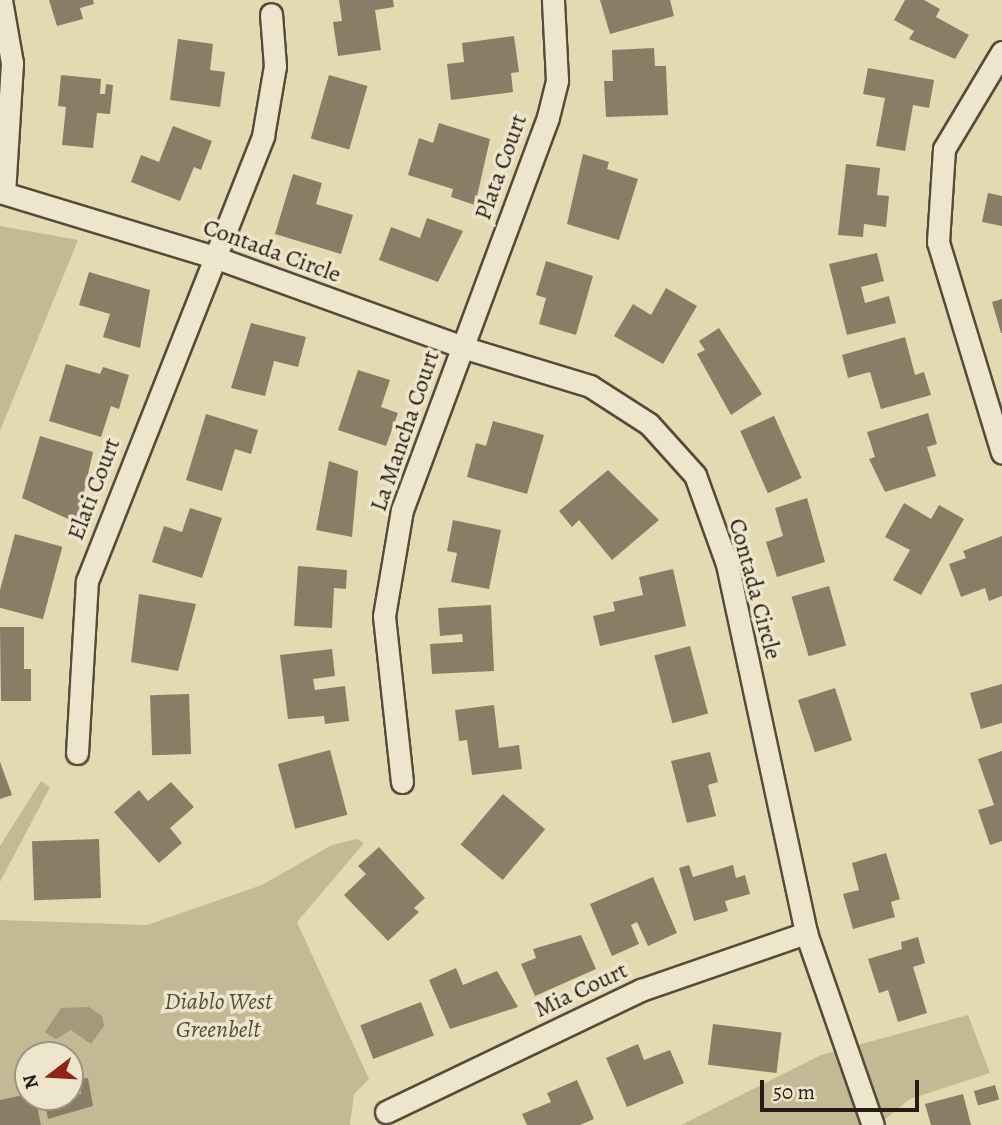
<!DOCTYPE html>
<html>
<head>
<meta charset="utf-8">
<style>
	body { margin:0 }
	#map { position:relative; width:1002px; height:1125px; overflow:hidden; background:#e4d9b0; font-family:Alegreya,serif }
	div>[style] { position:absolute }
	.green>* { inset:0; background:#c4b995 }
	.water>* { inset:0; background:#a3997b }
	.building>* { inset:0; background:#897e65; transform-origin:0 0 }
	.roads { filter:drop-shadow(2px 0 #564b3b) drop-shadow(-2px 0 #564b3b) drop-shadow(0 2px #564b3b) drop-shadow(0 -2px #564b3b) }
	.street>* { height:21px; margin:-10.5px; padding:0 10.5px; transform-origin:10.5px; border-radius:10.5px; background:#ede6cc }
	span { translate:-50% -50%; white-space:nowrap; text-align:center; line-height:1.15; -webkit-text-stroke:7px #ede6cc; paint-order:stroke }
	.street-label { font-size:24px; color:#261c14 }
	.park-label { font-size:24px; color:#554b3b; font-style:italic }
	.north { position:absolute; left:14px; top:1041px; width:70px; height:70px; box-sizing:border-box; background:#ede6cc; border:2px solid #9d9582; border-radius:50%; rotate:253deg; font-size:19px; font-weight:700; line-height:28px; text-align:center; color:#261c14 }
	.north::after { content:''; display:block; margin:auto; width:24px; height:32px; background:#8f2418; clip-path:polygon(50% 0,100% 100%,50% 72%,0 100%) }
	.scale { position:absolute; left:760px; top:1080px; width:159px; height:32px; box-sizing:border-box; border:4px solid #261c14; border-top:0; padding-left:9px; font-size:21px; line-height:24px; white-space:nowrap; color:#261c14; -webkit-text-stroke:5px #ede6cc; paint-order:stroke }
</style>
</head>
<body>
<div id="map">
	<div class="green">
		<div style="clip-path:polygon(0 226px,78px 240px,0 431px)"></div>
		<div style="clip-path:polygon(41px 781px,50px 787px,0 882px,0 846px)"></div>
		<div style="clip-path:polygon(evenodd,356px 839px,364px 843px,297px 922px,369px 1079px,354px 1094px,350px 1125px,0 1125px,0 920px,147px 925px,262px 885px,332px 845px,356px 839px,28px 1055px,70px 1055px,70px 1097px,28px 1097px,28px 1055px)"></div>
		<div style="clip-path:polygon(968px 1015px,990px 1073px,910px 1099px,878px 1125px,681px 1125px,821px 1055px)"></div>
	</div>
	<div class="water">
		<div style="clip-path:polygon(89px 1007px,102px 1016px,104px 1026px,91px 1044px,71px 1030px,56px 1039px,45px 1032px,61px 1008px)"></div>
	</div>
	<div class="building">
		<div style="clip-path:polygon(49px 0,93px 0,94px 4px,80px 8px,83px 19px,57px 26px)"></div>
		<div style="clip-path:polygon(339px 0,393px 0,394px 7px,375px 10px,381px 50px,338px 56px,333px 22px,342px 21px)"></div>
		<div style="clip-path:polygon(600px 0,670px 0,674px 16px,610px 34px)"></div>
		<div style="clip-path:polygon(905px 0,924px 0,940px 9px,936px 17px,969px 35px,955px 59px,909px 39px,914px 31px,894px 20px)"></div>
		<div style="clip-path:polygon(514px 36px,519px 72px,511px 73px,513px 92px,451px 100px,447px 64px,464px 62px,462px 43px)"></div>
		<div style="clip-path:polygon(178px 39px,213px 44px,210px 70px,225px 72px,220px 107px,170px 100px)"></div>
		<div style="clip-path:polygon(654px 48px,655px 66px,666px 66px,668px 115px,606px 117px,604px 81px,613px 81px,612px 50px)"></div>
		<div style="clip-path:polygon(868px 68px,934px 80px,929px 108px,913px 105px,905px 151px,876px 146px,885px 98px,863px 94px)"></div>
		<div style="clip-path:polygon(61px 75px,101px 79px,100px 94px,105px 94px,106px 84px,113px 85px,110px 114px,97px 113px,93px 148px,62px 145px,66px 107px,58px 106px)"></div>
		<div style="left:329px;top:75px;width:40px;height:66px;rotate:16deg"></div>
		<div style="clip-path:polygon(439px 123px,490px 139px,475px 205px,451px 197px,453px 189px,408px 175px,419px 138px,433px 143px)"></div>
		<div style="clip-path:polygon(173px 126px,212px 141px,201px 170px,194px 167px,180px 201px,131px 182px,141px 155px,159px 162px)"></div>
		<div style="clip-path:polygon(583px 154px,609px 162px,607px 169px,638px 179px,619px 240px,567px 224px)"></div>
		<div style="clip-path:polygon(846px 164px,880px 168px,877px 195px,889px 196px,886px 227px,864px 224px,863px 237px,838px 235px)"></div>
		<div style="clip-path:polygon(293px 174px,322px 183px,316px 204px,353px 215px,341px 254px,275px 234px)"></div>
		<div style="clip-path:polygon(988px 193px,1002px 196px,1002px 226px,982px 222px)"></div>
		<div style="clip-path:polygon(427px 218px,463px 231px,438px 282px,379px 260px,391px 227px,420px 238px)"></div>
		<div style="clip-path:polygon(877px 253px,884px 281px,861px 287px,865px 303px,889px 296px,896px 323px,847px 335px,829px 264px)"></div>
		<div style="clip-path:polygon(546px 261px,593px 276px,576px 335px,539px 324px,546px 298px,536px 295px)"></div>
		<div style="clip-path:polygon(89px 272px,150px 290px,140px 348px,103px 337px,110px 314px,79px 305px)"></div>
		<div style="clip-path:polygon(666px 288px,697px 306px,663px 364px,614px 336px,633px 304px,651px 315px)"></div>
		<div style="clip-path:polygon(1002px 299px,1002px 333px,1001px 333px,992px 302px)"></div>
		<div style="clip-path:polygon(251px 323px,306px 337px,298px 367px,274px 361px,265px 396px,231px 388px)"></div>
		<div style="clip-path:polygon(719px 328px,762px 394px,731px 415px,697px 354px,705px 350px,699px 341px)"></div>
		<div style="clip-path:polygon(905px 337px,915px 375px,924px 372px,931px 395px,881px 409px,870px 372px,848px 378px,842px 355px)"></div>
		<div style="clip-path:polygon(66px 364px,100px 374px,103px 367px,129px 375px,119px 409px,111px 406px,101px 437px,49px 421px)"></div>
		<div style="clip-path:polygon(358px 370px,390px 380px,381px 407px,398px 413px,386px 446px,338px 430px)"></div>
		<div style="clip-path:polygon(928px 413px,937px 444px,927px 447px,936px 476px,885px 492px,869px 459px,875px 457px,867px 432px)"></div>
		<div style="clip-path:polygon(206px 414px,258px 430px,251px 454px,235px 449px,222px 491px,186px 480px)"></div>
		<div style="left:774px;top:416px;width:68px;height:37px;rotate:66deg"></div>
		<div style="clip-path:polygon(493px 421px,544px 435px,527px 494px,467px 477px,476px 443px,486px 446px)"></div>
		<div style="clip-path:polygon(40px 436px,93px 452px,77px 523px,22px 498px)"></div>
		<div style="clip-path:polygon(329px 461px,358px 471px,352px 537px,316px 530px)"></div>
		<div style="clip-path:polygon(608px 470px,659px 520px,612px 560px,579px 520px,572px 527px,559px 511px)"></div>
		<div style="clip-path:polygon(807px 498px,825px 562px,777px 577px,766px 542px,783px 536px,775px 508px)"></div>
		<div style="clip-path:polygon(904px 503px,931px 519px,939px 505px,964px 519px,921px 595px,893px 580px,910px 550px,885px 537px)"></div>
		<div style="clip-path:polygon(190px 508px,222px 518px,202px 578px,152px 562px,164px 526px,182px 532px)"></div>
		<div style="clip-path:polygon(453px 520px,501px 530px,489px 589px,451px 582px,457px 553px,447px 551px)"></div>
		<div style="left:15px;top:534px;width:49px;height:75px;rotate:15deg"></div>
		<div style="clip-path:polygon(1002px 536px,1002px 596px,989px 601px,985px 588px,961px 597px,949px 564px,966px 558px,963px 551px)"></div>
		<div style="clip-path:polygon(298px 566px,347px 570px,346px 589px,334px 588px,332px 628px,294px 626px)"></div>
		<div style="clip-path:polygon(673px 569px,686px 626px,600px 646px,593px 616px,615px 611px,613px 602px,643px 595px,639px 577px)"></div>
		<div style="left:829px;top:586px;width:62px;height:39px;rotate:74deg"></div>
		<div style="clip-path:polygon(139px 594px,196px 604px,178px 671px,131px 662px)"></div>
		<div style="clip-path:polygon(491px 605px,494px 671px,432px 674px,430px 644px,463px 642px,462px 634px,440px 636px,438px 608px)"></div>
		<div style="clip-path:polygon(0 627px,24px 627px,24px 669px,31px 669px,31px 701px,1px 701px)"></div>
		<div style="left:690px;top:646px;width:70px;height:37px;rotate:75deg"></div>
		<div style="clip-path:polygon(332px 649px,335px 676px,313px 679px,315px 690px,345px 686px,349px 721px,325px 724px,324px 716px,288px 719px,280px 655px)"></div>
		<div style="clip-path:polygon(1002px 684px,1002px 723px,981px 729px,970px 693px)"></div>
		<div style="left:835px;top:688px;width:55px;height:39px;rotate:72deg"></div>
		<div style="left:189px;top:694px;width:60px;height:39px;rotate:88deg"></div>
		<div style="clip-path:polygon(494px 705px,499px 748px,519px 745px,522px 769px,472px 775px,467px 740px,459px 741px,455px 710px)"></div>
		<div style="left:330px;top:750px;width:67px;height:54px;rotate:75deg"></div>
		<div style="clip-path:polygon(1002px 751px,1002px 841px,990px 845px,978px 810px,994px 805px,978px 759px)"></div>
		<div style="clip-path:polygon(710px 752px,718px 782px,708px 785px,716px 816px,687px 823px,671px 761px)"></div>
		<div style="clip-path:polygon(0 762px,12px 795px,0 799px)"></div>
		<div style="clip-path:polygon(171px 782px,194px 807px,170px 828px,182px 843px,159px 863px,114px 812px,139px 790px,148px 801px)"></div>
		<div style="left:503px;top:794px;width:55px;height:66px;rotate:40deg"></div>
		<div style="left:99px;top:839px;width:59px;height:67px;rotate:88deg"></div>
		<div style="clip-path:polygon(379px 847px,425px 898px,414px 908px,419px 912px,388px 941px,344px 895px,366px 874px,358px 866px)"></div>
		<div style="clip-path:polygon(886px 853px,900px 899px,891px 902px,895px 917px,853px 929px,843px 894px,859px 890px,852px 863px)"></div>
		<div style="clip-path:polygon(689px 865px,693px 877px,733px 865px,736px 878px,745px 875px,750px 894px,725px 901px,728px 911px,694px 921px,679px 868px)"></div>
		<div style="clip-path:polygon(653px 877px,677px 933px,648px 946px,637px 922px,631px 925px,639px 944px,612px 956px,590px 904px)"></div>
		<div style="clip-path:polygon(581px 935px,596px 969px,535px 996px,521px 964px,536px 958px,533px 949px)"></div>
		<div style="clip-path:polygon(918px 937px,925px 963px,913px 967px,927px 1013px,898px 1022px,888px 990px,879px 993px,868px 959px,902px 949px,901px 942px)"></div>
		<div style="clip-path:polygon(456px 968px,463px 985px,497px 971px,518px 1007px,450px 1029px,429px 980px)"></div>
		<div style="left:421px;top:1002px;width:36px;height:65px;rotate:69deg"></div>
		<div style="left:713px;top:1024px;width:69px;height:41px;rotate:7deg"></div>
		<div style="clip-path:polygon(638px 1044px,644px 1060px,670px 1050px,684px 1083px,627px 1107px,606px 1058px)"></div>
		<div style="clip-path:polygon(88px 1078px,93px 1106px,48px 1119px,44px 1098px,81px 1094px,79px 1079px)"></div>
		<div style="clip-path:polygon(577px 1080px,594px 1119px,580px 1125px,527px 1125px,522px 1114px,551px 1102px,547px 1093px)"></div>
		<div style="left:995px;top:1085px;width:15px;height:22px;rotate:74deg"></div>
		<div style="clip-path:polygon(28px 1094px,35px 1097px,41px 1125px,0 1125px,0 1100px)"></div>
		<div style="clip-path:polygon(963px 1094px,971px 1125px,931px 1125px,925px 1104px)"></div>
	</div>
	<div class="roads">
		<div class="street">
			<div style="left:1px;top:0;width:64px;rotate:80.1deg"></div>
			<div style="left:12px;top:63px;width:129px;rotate:93.5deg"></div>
			<div style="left:1002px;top:52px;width:113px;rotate:120.9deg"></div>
			<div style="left:944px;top:149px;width:93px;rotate:93.7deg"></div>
			<div style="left:938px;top:242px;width:220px;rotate:73.1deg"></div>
			<div style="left:0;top:192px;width:224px;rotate:16.9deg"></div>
			<div style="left:214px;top:257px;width:264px;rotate:19.9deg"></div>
			<div style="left:462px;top:347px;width:134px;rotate:16.9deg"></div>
			<div style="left:590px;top:386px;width:70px;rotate:32.8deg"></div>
			<div style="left:649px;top:424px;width:69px;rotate:48deg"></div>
			<div style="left:695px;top:475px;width:95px;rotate:70.2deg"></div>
			<div style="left:727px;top:564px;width:377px;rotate:77.9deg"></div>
			<div style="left:806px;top:933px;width:203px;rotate:70.8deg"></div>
			<div style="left:77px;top:753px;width:172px;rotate:-86.7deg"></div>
			<div style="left:87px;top:581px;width:479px;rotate:-68.4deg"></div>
			<div style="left:263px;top:136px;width:71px;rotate:-80.3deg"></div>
			<div style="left:275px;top:66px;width:52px;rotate:-94.4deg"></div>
			<div style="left:402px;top:782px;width:167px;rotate:-96.2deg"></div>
			<div style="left:384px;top:616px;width:108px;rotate:-80.4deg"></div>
			<div style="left:402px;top:510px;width:419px;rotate:-69.6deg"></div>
			<div style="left:548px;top:117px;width:38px;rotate:-76deg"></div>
			<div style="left:557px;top:80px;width:80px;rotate:-92.9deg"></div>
			<div style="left:386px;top:1112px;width:283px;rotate:-25.6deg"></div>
			<div style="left:641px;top:990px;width:175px;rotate:-19.1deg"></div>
		</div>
	</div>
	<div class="street-label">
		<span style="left:501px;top:167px;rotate:-70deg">Plata Court</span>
		<span style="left:272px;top:251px;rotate:20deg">Contada Circle</span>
		<span style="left:405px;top:431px;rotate:-71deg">La Mancha Court</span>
		<span style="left:94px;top:489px;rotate:-69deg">Elati Court</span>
		<span style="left:755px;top:589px;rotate:75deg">Contada Circle</span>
		<span style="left:581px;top:990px;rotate:-25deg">Mia Court</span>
	</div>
	<div class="park-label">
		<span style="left:218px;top:1016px">Diablo West<br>Greenbelt</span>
	</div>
	<div class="north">N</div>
	<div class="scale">50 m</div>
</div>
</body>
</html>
